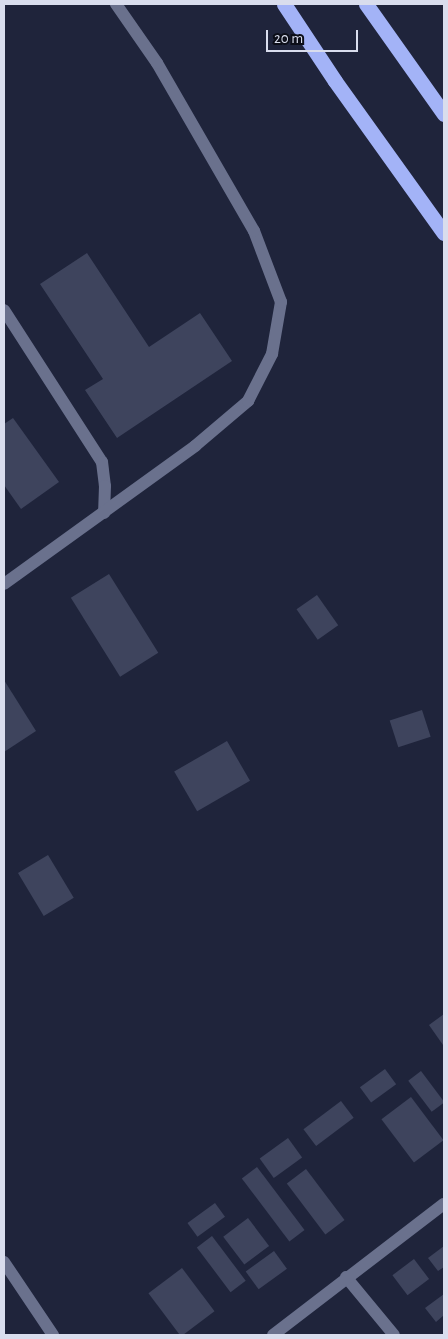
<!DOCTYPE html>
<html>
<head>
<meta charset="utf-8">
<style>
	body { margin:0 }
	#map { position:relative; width:448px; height:1339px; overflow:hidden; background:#1f243b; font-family:"Alegreya Sans",sans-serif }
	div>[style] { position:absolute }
	.building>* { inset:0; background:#3e445d; transform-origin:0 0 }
	.minor>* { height:12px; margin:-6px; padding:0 6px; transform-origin:6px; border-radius:6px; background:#6a718d }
	.highway>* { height:15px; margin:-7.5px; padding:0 7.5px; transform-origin:7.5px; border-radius:7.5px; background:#a3b3f7 }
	span { translate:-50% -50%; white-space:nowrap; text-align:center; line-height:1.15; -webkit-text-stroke:4px #0c0e18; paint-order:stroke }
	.frame { position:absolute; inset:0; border:5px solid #d9dded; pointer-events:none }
	.scale { position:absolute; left:266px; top:30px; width:92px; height:22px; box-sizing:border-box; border:2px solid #d9dded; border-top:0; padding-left:6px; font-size:15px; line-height:18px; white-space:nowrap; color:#d9dded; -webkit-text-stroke:4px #0c0e18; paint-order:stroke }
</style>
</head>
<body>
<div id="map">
	<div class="building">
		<div style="clip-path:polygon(87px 253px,149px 347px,200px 313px,232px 361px,117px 438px,85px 390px,103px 379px,40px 284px)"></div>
		<div style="clip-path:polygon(13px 418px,59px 482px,21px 509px,4px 485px,4px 424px)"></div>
		<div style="left:109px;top:574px;width:93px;height:45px;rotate:58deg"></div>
		<div style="left:317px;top:595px;width:37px;height:25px;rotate:55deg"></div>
		<div style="clip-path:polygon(4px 680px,36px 731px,4px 752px)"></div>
		<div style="left:422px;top:710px;width:28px;height:34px;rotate:72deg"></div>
		<div style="left:227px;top:741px;width:46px;height:61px;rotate:60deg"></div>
		<div style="left:48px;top:855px;width:50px;height:35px;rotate:59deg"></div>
		<div style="clip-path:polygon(444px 1014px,444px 1044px,443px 1045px,429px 1025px)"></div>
		<div style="left:385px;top:1069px;width:19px;height:31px;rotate:54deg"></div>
		<div style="left:421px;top:1071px;width:39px;height:16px;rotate:53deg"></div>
		<div style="left:411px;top:1097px;width:54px;height:37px;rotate:53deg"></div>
		<div style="left:341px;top:1101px;width:21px;height:47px;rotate:53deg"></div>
		<div style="left:288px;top:1138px;width:24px;height:35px;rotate:54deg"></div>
		<div style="left:257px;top:1167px;width:79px;height:19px;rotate:53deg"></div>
		<div style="left:306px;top:1169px;width:64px;height:24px;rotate:53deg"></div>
		<div style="left:215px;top:1203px;width:17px;height:34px;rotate:54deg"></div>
		<div style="left:248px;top:1218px;width:35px;height:31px;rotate:53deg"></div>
		<div style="left:212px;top:1236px;width:56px;height:19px;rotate:53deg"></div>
		<div style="clip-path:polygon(444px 1246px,444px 1267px,438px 1271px,428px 1258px)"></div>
		<div style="left:274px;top:1251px;width:22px;height:35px;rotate:54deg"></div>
		<div style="left:414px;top:1259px;width:25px;height:27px;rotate:53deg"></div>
		<div style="left:182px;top:1268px;width:54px;height:42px;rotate:53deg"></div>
		<div style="clip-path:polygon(444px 1294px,444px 1315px,436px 1322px,425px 1308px)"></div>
	</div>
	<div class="minor">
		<div style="left:4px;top:310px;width:181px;rotate:57.2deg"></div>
		<div style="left:102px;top:462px;width:24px;rotate:83deg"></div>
		<div style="left:105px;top:486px;width:27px;rotate:92deg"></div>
		<div style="left:4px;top:584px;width:236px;rotate:-35.8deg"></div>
		<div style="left:195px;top:446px;width:70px;rotate:-40.3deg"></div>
		<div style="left:248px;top:401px;width:53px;rotate:-62.9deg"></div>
		<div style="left:272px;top:354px;width:53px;rotate:-80.2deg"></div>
		<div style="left:281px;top:302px;width:76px;rotate:-110.8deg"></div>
		<div style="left:254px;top:231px;width:194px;rotate:-120deg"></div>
		<div style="left:157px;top:63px;width:72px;rotate:-124.8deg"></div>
		<div style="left:4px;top:1262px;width:88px;rotate:56.1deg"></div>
		<div style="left:346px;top:1277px;width:75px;rotate:50.4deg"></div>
		<div style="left:273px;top:1335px;width:215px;rotate:-37.5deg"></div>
	</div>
	<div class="highway">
		<div style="left:284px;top:4px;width:92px;rotate:56.5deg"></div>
		<div style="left:335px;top:81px;width:187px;rotate:54.4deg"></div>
		<div style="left:366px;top:4px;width:135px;rotate:54.7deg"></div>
	</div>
	<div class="frame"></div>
	<div class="scale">20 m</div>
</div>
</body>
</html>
